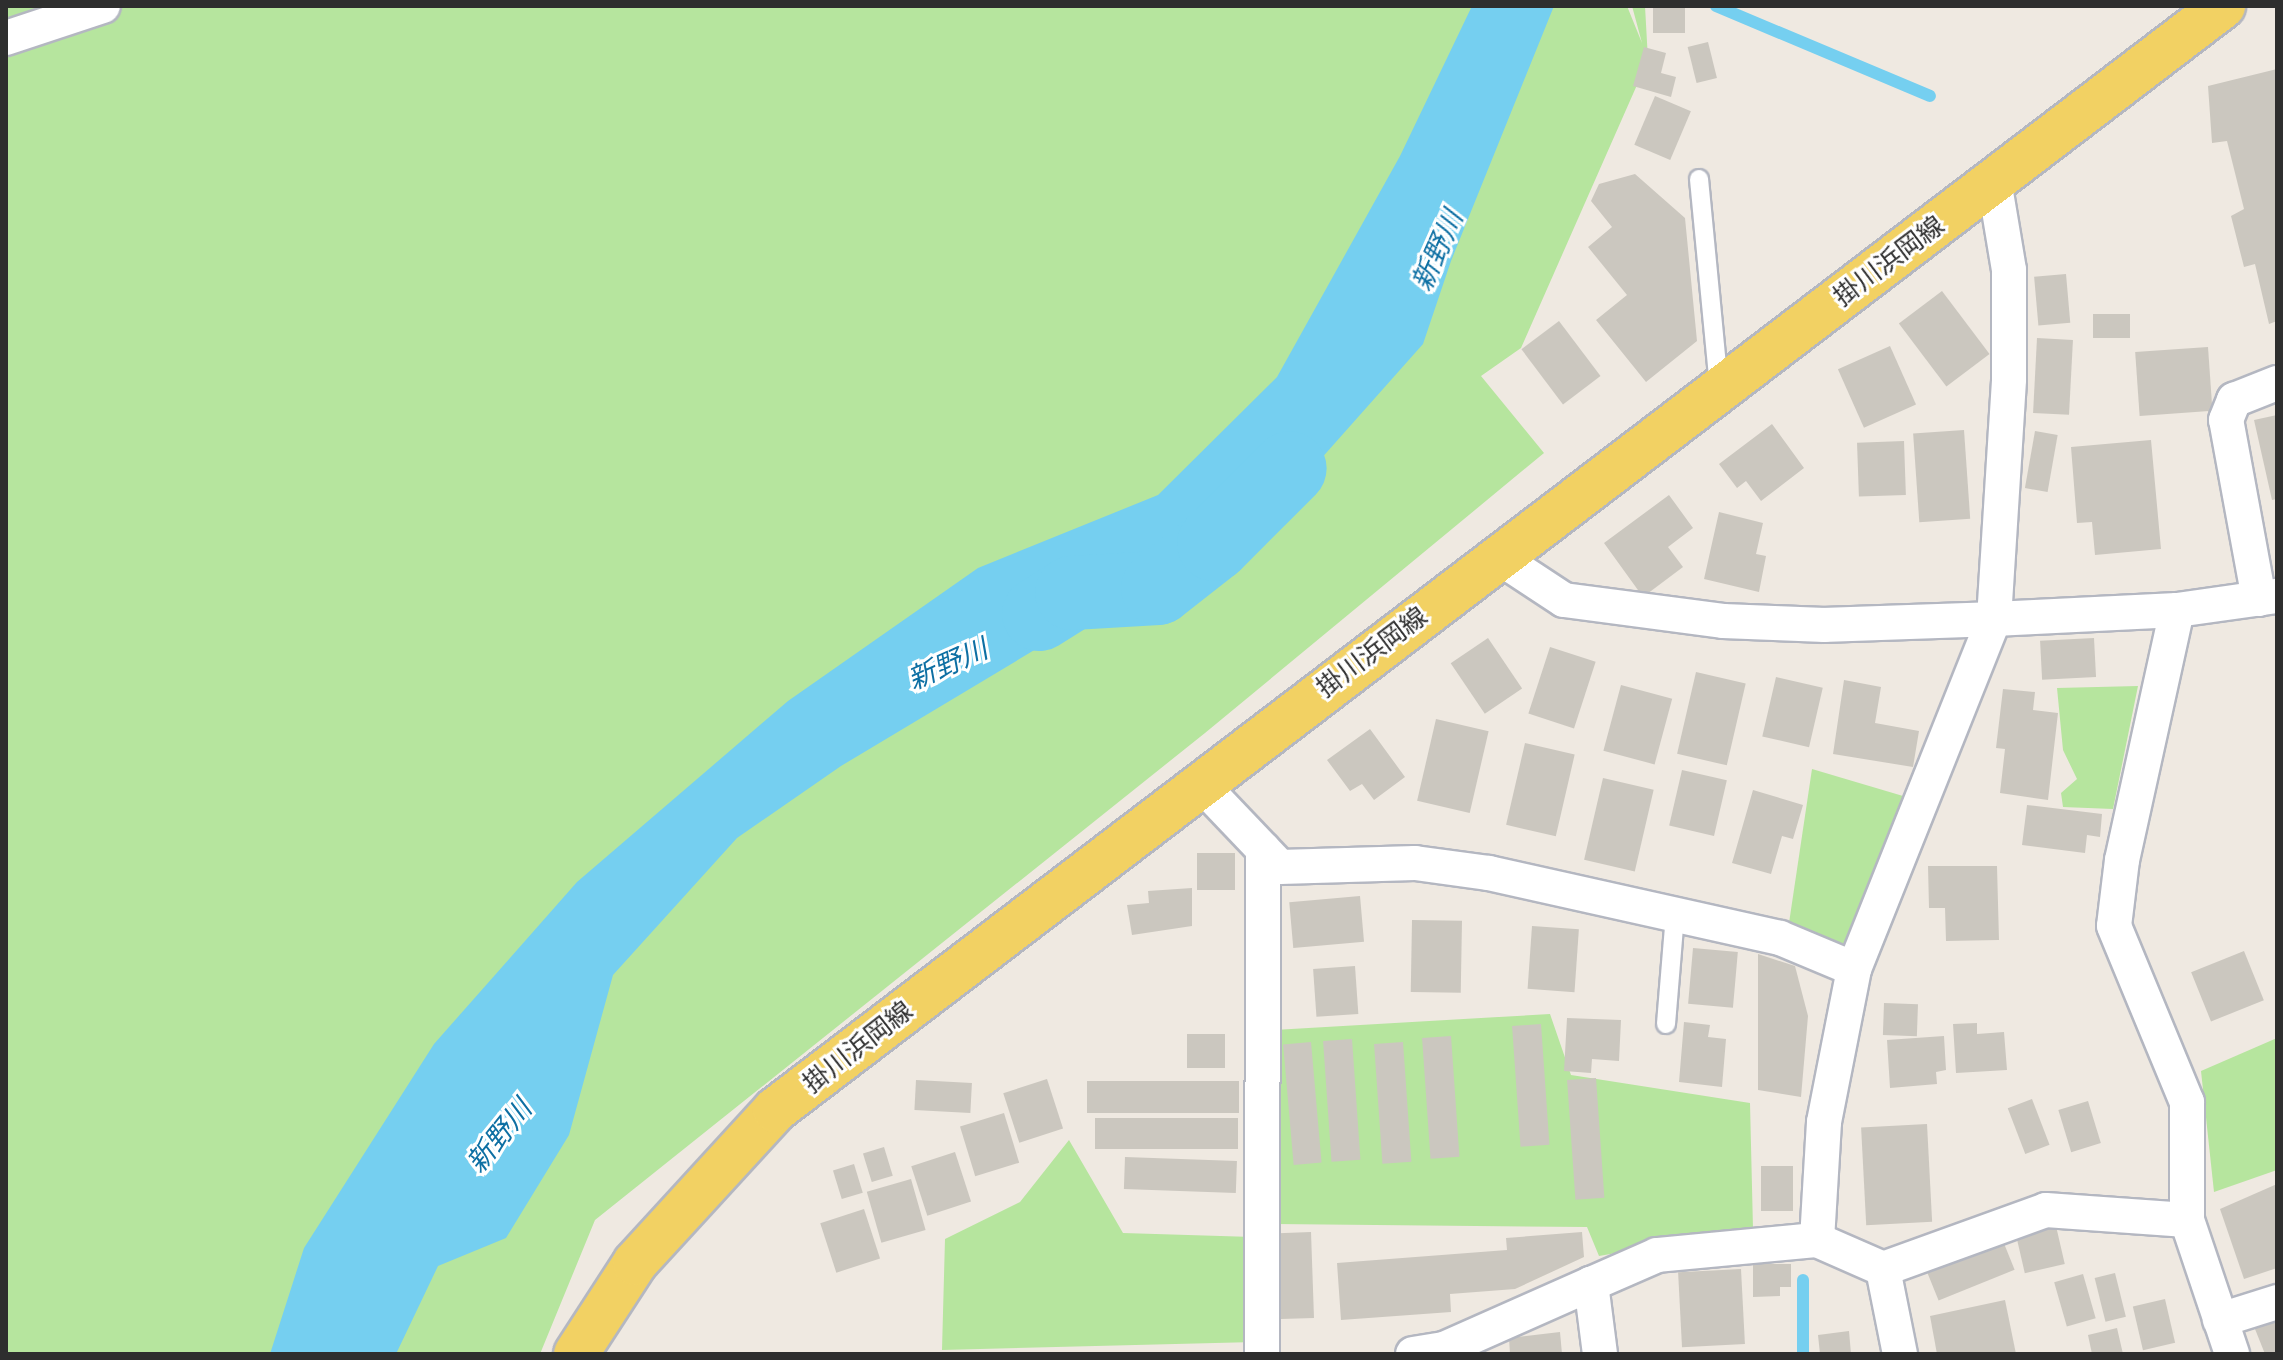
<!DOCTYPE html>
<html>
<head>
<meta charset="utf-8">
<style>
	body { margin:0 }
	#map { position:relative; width:2283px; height:1360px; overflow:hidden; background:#efe9e1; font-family:"Exo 2","Noto Sans JP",sans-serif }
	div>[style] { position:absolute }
	.green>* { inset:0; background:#b6e59e }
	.water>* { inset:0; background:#75cff0 }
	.stream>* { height:12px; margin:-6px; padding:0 6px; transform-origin:6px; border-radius:6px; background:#75cff0 }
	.river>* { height:74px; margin:-37px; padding:0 37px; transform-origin:37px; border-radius:37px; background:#75cff0 }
	.building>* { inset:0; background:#cbc7bf; transform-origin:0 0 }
	.roads { filter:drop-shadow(2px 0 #b4b7c1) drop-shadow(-2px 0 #b4b7c1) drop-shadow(0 2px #b4b7c1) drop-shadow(0 -2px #b4b7c1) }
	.service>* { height:18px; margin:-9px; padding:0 9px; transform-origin:9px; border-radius:9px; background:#fff }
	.minor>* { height:34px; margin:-17px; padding:0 17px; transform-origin:17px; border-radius:17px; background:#fff }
	.primary>* { height:44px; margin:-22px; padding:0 22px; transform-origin:22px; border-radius:22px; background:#f2d163 }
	span { translate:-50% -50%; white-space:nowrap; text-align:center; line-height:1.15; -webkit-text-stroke:6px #fff; paint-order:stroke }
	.street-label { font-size:26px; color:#2e2e2e }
	.water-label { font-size:28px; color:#0d6fa3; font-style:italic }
	.frame { position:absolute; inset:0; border:8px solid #2e2e2e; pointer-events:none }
</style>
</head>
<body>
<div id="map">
	<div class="green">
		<div style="clip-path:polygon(6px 6px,1627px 6px,1642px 43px,1632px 6px,1645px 6px,1648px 60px,1521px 348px,1481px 376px,1544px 453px,1205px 733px,595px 1220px,540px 1354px,6px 1354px)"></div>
		<div style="clip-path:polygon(2138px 686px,2113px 809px,2063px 807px,2061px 793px,2077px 779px,2063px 750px,2057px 688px)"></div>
		<div style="clip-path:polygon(1812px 769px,1903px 796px,1848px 947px,1789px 923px)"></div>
		<div style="clip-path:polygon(1550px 1014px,1571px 1075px,1750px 1103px,1753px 1229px,1599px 1256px,1587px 1227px,1275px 1224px,1274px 1030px)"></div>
		<div style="clip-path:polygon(2277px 1038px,2277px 1170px,2214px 1192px,2201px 1071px)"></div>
		<div style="clip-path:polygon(1069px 1140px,1123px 1233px,1253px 1237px,1255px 1342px,942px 1350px,945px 1239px,1020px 1202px)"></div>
	</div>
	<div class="water">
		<div style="clip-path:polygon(1472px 6px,1554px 6px,1451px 261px,1423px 344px,1295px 488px,1218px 540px,841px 766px,737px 838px,613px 975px,569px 1135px,506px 1238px,438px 1266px,396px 1354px,270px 1354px,304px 1248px,434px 1044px,577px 882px,788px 701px,978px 568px,1158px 495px,1277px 377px,1400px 156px)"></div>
	</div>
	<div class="stream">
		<div style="left:1716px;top:6px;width:232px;rotate:22.8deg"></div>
		<div style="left:1803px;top:1280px;width:74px;rotate:90deg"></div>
	</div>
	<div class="river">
		<div style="left:1039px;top:614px;width:39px;rotate:-32deg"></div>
		<div style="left:1072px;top:593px;width:86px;rotate:-3.3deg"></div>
		<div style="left:1158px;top:588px;width:71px;rotate:-38.2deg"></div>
		<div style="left:1214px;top:544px;width:107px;rotate:-45deg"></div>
	</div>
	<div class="building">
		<div style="left:1653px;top:6px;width:32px;height:27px"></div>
		<div style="left:1708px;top:42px;width:37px;height:21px;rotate:76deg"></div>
		<div style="clip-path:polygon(1644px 47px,1666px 53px,1661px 73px,1676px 77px,1671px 97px,1633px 86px)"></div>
		<div style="clip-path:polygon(2277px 69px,2277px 321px,2269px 324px,2255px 264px,2244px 267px,2231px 216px,2244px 209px,2227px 141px,2212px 143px,2208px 86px)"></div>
		<div style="left:1655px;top:96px;width:39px;height:53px;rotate:23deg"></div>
		<div style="clip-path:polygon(1635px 174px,1685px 218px,1697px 341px,1646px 382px,1596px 320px,1627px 295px,1588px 247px,1612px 227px,1591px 201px,1599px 184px)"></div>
		<div style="left:2066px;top:274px;width:49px;height:32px;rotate:85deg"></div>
		<div style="left:1942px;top:291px;width:79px;height:54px;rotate:53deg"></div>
		<div style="left:2130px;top:314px;width:24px;height:37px;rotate:90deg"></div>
		<div style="left:1559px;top:321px;width:69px;height:47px;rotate:53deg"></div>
		<div style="left:2037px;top:338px;width:36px;height:75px;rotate:3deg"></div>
		<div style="left:1890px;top:346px;width:64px;height:57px;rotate:66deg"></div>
		<div style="left:2208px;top:347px;width:64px;height:73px;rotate:86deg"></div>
		<div style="clip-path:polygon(2277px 415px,2277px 499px,2272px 500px,2254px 420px)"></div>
		<div style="clip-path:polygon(1772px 424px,1804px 468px,1761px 501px,1746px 481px,1737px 488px,1719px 464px)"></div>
		<div style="left:1964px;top:430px;width:89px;height:51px;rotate:86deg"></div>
		<div style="left:2035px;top:431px;width:23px;height:58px;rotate:10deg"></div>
		<div style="clip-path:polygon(2151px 440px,2161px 549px,2095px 555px,2092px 522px,2077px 523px,2071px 447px)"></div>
		<div style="left:1904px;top:441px;width:54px;height:47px;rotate:88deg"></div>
		<div style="clip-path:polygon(1669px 495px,1693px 528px,1668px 547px,1683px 567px,1643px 597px,1604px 543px)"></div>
		<div style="clip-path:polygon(1719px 512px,1763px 523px,1756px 554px,1766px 556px,1759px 592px,1704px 579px)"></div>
		<div style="left:1488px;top:638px;width:61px;height:45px;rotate:56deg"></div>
		<div style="left:2094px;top:638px;width:39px;height:54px;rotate:87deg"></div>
		<div style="left:1550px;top:647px;width:48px;height:70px;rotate:18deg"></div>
		<div style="left:1696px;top:672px;width:51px;height:84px;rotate:13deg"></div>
		<div style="left:1776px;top:677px;width:48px;height:61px;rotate:13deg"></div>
		<div style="clip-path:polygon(1844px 680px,1881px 687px,1875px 723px,1919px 731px,1913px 767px,1833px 754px)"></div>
		<div style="left:1621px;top:685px;width:53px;height:68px;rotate:15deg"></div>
		<div style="clip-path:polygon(2003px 689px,2035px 692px,2033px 710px,2058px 713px,2048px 800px,2000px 793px,2005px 749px,1996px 748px)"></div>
		<div style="left:1436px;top:719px;width:54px;height:84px;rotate:13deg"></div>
		<div style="clip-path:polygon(1370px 729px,1405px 777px,1374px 800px,1362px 784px,1350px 791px,1327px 760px)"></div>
		<div style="left:1525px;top:743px;width:51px;height:84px;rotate:13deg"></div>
		<div style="left:1682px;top:770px;width:46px;height:57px;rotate:13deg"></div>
		<div style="left:1603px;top:778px;width:52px;height:84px;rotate:13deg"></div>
		<div style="clip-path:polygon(1753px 790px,1803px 805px,1793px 839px,1782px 836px,1771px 874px,1732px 863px)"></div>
		<div style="clip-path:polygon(2027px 805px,2102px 814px,2100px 837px,2087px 835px,2085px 853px,2022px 845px)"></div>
		<div style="left:1197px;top:853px;width:38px;height:37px"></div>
		<div style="clip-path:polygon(1928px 866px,1997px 866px,1999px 940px,1946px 941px,1945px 908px,1929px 908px)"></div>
		<div style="clip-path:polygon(1192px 888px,1192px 926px,1132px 935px,1127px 905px,1149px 903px,1148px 891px)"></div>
		<div style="left:1360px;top:896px;width:46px;height:71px;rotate:85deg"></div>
		<div style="left:1412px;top:920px;width:50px;height:72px;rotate:1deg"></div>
		<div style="left:1532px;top:926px;width:47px;height:63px;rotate:4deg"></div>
		<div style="left:1693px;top:948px;width:45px;height:56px;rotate:5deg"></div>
		<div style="left:2244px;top:951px;width:53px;height:57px;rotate:68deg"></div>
		<div style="clip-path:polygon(1758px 954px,1795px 966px,1808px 1016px,1801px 1097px,1758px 1090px)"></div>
		<div style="left:1355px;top:966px;width:48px;height:42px;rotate:86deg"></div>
		<div style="left:1884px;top:1003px;width:34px;height:32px;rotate:2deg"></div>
		<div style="clip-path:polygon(1567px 1018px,1621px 1020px,1619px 1061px,1592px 1059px,1591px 1073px,1564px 1071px)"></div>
		<div style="clip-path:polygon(1684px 1022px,1710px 1025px,1708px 1037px,1726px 1039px,1722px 1087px,1679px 1082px)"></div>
		<div style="clip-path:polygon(1977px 1023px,1977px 1034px,2004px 1032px,2007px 1070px,1956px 1073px,1953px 1024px)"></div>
		<div style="left:1541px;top:1024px;width:121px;height:29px;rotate:86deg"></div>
		<div style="left:1187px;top:1034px;width:38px;height:34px"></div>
		<div style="left:1451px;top:1036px;width:121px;height:29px;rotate:86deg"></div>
		<div style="clip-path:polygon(1944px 1036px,1946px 1070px,1936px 1072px,1937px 1084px,1890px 1088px,1887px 1040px)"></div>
		<div style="left:1352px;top:1039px;width:121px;height:29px;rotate:86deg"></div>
		<div style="left:1311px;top:1042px;width:121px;height:28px;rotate:85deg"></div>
		<div style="left:1403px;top:1042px;width:120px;height:29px;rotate:86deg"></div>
		<div style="left:1596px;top:1078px;width:120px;height:29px;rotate:86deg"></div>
		<div style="left:1047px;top:1079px;width:52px;height:46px;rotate:72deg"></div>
		<div style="left:916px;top:1080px;width:56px;height:30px;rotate:3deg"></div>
		<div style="left:1087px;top:1081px;width:152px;height:32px"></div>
		<div style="left:2032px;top:1099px;width:49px;height:26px;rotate:69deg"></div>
		<div style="left:2088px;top:1101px;width:44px;height:31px;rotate:73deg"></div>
		<div style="left:1004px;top:1113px;width:52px;height:46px;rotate:73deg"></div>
		<div style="left:1095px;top:1118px;width:143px;height:31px"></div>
		<div style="left:1927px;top:1124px;width:98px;height:66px;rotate:87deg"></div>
		<div style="left:884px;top:1147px;width:30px;height:22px;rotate:73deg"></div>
		<div style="left:955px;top:1152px;width:52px;height:46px;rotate:72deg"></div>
		<div style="left:1125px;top:1157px;width:112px;height:32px;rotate:2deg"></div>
		<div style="left:854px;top:1164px;width:30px;height:22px;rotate:73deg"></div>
		<div style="left:1761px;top:1166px;width:32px;height:45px"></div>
		<div style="left:911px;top:1179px;width:53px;height:46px;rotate:74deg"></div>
		<div style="clip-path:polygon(2277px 1184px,2277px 1268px,2244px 1279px,2220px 1209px)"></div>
		<div style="left:864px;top:1209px;width:52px;height:46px;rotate:72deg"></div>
		<div style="left:2056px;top:1226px;width:39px;height:41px;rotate:77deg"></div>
		<div style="left:1311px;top:1232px;width:86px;height:33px;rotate:88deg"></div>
		<div style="clip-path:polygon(1582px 1232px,1584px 1257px,1515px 1289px,1450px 1294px,1451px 1312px,1341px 1320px,1337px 1263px,1507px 1250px,1506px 1238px)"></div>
		<div style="left:2003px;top:1241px;width:31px;height:82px;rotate:68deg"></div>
		<div style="clip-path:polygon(1753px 1264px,1791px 1264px,1791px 1287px,1780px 1287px,1780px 1296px,1753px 1297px)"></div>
		<div style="left:1741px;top:1269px;width:75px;height:63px;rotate:87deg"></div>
		<div style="left:2115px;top:1273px;width:45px;height:21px;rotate:76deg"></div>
		<div style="left:2083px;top:1274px;width:46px;height:30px;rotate:74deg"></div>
		<div style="left:2165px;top:1299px;width:45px;height:33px;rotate:77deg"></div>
		<div style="clip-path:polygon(2005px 1300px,2016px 1354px,1937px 1354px,1930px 1316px)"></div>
		<div style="clip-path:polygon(2277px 1315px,2277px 1354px,2265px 1354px,2253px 1324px)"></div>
		<div style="clip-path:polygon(2117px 1328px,2123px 1354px,2092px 1354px,2088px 1335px)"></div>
		<div style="clip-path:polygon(1849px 1331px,1851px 1354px,1820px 1354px,1818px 1335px)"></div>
		<div style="clip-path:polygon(1560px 1332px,1562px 1354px,1510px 1354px,1509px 1338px)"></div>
	</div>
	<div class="roads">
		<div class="service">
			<div style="left:1699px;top:179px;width:209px;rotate:84.5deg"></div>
			<div style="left:1666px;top:1024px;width:110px;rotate:-85.3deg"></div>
		</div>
		<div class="minor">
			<div style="left:6px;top:38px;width:102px;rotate:-18.3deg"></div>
			<div style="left:1497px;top:556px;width:80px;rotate:33.3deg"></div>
			<div style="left:1564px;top:600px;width:160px;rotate:7.5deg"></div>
			<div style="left:1723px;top:621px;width:102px;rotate:2.2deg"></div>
			<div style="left:1825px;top:625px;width:169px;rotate:-2deg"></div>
			<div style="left:1994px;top:619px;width:240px;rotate:-86.4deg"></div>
			<div style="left:2009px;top:379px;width:109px;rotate:-90deg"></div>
			<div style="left:2009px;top:270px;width:91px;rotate:-99.5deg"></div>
			<div style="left:2259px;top:599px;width:182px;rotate:-100.4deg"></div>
			<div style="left:2226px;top:420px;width:22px;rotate:-68deg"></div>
			<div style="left:2234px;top:400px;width:46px;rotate:-21.6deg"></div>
			<div style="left:2177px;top:610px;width:256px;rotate:102.4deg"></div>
			<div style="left:2122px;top:860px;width:66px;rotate:96.9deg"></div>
			<div style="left:2114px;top:926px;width:191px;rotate:67.5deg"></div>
			<div style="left:2187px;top:1102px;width:118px;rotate:90deg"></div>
			<div style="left:2187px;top:1220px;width:141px;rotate:71.4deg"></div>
			<div style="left:1199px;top:782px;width:117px;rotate:46.4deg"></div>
			<div style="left:1280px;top:867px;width:135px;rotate:-1.7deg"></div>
			<div style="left:1415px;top:863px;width:75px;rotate:7.7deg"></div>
			<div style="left:1489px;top:873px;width:298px;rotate:12.6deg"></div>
			<div style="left:1780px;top:938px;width:80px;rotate:22.7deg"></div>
			<div style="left:1817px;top:1240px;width:72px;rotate:23.7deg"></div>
			<div style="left:1883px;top:1269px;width:173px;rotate:-19.9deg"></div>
			<div style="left:2046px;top:1210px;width:141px;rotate:4.1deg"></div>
			<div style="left:1883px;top:1269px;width:87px;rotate:78.7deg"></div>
			<div style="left:2220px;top:1320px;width:60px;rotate:-17.5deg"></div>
			<div style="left:1262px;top:1354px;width:505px;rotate:-89.89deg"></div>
			<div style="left:1413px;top:1354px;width:31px;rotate:-9deg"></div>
			<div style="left:1444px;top:1349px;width:161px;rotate:-23.9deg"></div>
			<div style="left:1600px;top:1354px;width:71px;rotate:-97.3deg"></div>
			<div style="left:1591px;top:1284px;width:72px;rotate:-23.7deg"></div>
			<div style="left:1657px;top:1255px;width:161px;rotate:-5.4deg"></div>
			<div style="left:1817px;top:1240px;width:118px;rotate:-86.6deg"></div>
			<div style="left:1824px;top:1122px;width:156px;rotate:-78.9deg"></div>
			<div style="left:1854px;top:969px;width:377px;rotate:-68.2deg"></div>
			<div style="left:1994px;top:619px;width:183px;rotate:-2.8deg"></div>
			<div style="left:2177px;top:610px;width:101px;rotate:-8deg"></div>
		</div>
		<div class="primary">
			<div style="left:576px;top:1354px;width:108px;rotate:-57deg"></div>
			<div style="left:635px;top:1263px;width:207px;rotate:-47.5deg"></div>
			<div style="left:775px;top:1110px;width:1821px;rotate:-37.32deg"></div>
		</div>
	</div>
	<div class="street-label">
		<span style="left:1888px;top:260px;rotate:-37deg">掛川浜岡線</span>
		<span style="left:1371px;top:651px;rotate:-37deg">掛川浜岡線</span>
		<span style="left:857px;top:1046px;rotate:-38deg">掛川浜岡線</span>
	</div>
	<div class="water-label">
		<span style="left:1436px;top:250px;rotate:-66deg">新野川</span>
		<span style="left:947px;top:663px;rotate:-24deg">新野川</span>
		<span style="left:498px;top:1135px;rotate:-51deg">新野川</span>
	</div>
	<div class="frame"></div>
</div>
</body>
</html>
